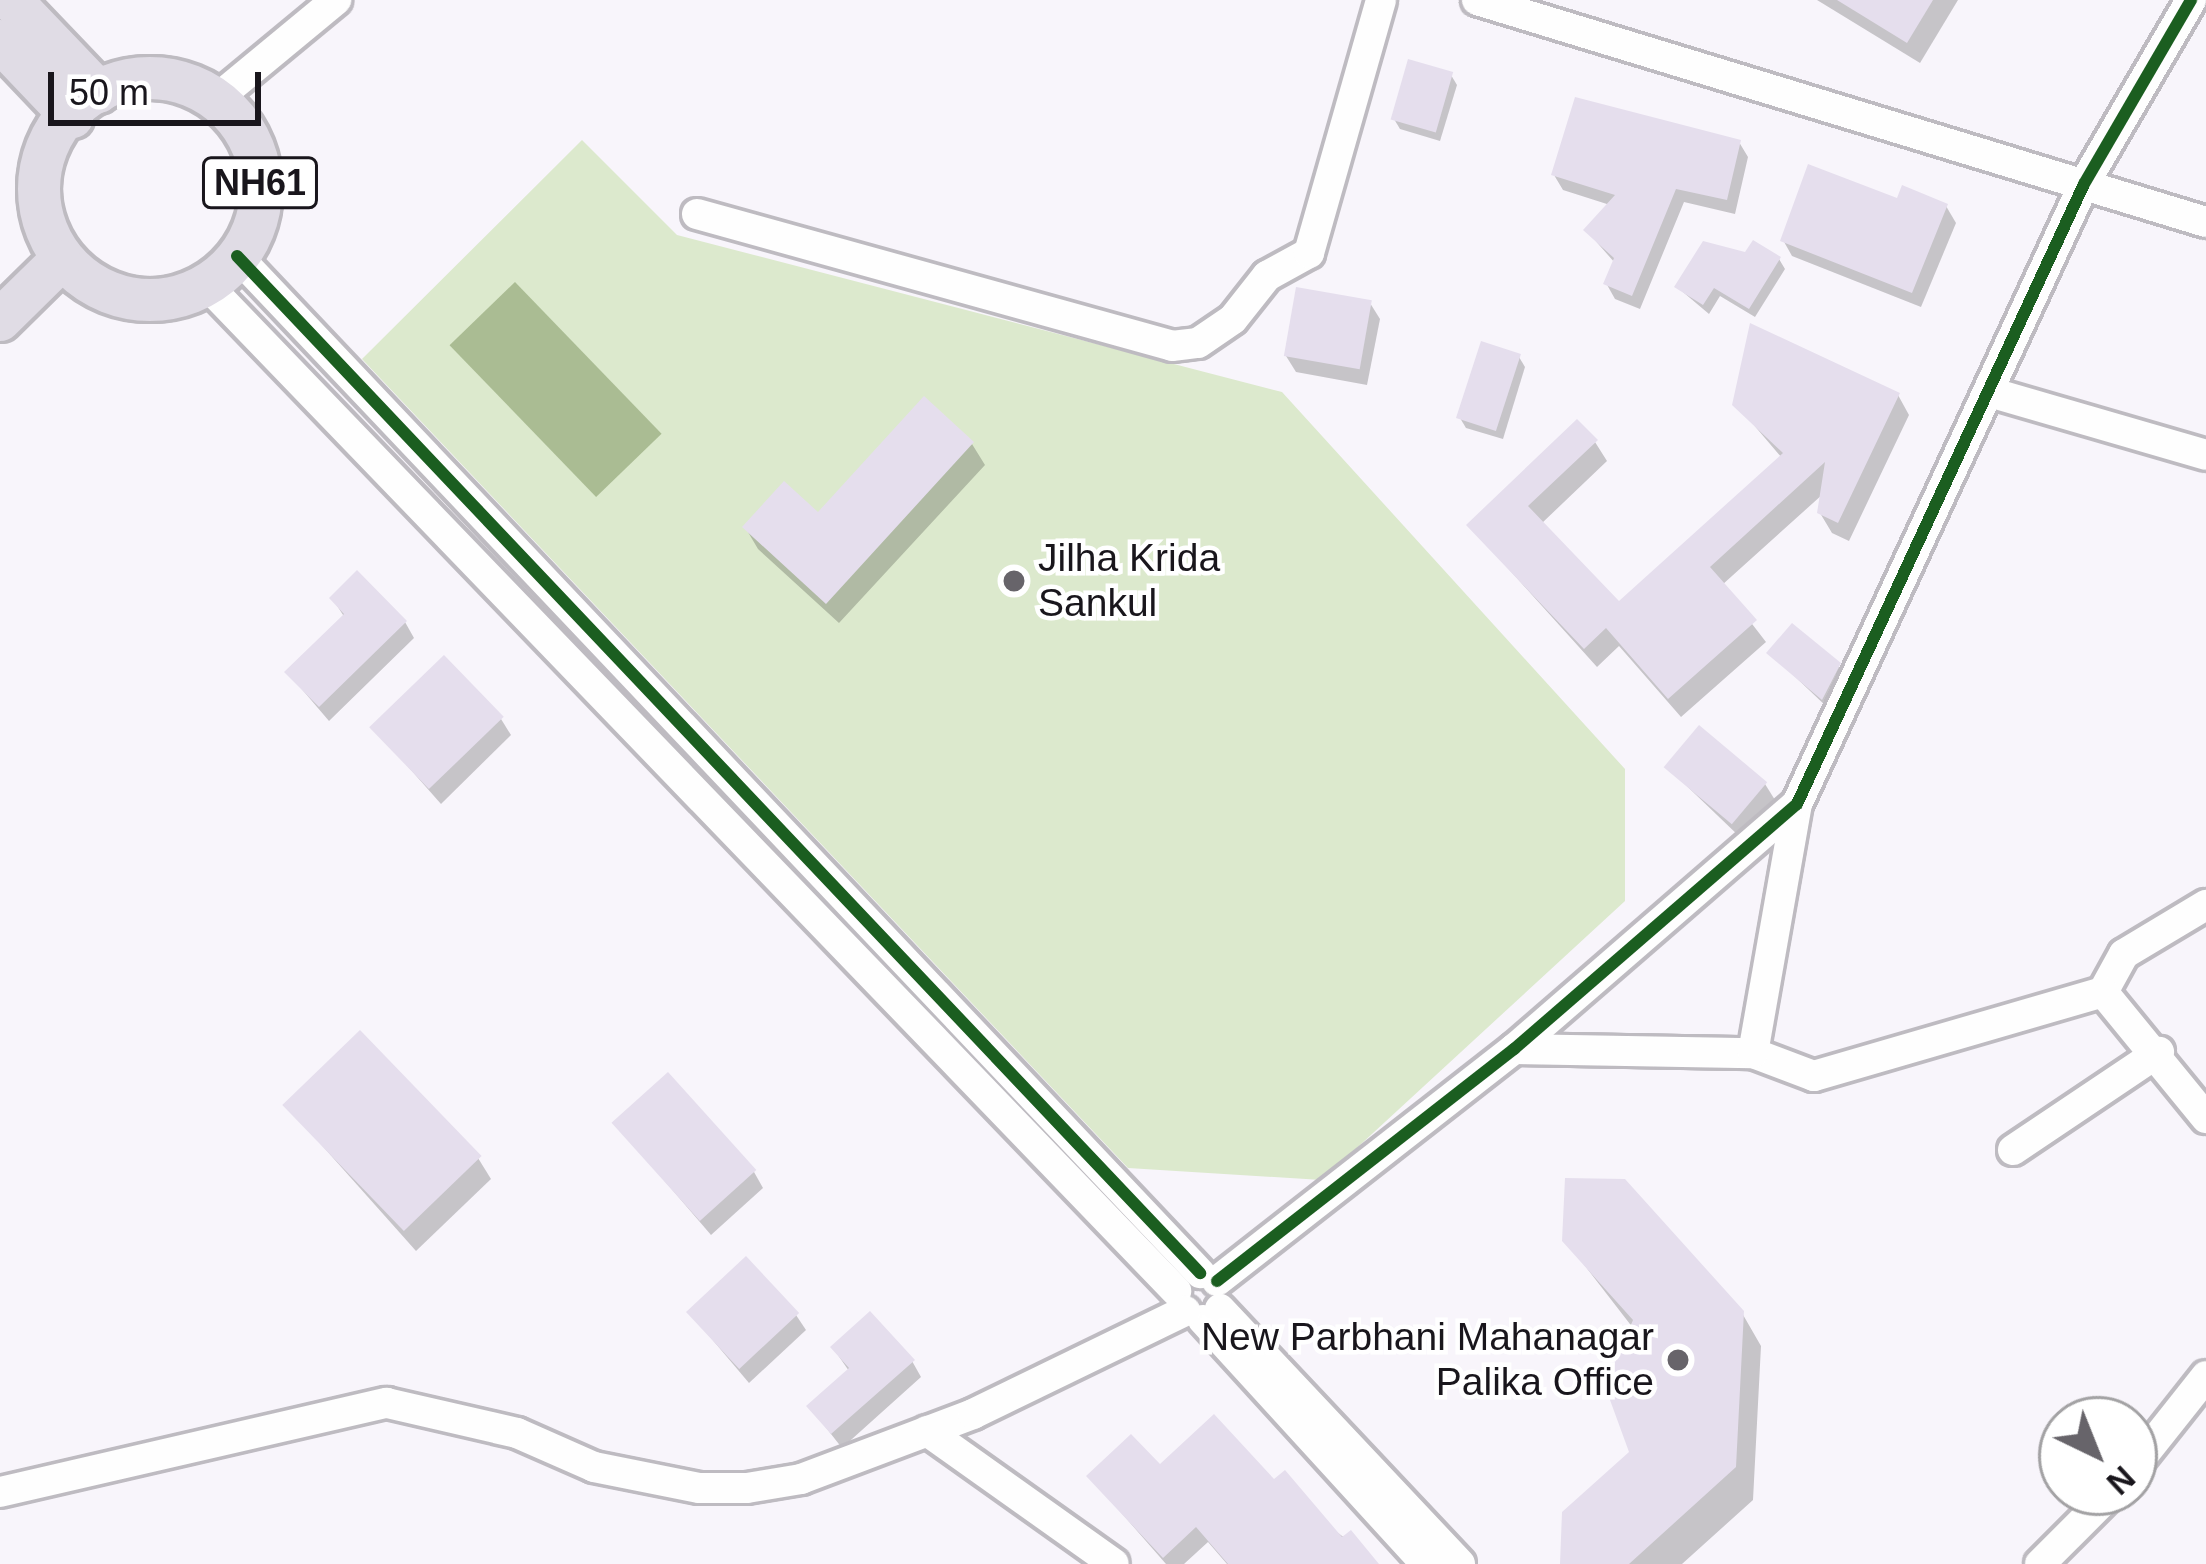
<!DOCTYPE html>
<html>
<head>
<meta charset="utf-8">
<style>
	body { margin:0 }
	#map { position:relative; width:2206px; height:1564px; overflow:hidden; background:#f8f5fb; font-family:Arial,sans-serif }
	div>[style] { position:absolute }
	.green>* { inset:0; background:#dce9cd }
	.water>* { inset:0; background:#aabc93; transform-origin:0 0 }
	.shadow>* { inset:0; background:#0003 }
	.building>* { inset:0; background:#e5deed; transform-origin:0 0 }
	.roads { filter:drop-shadow(3px 0 #bebbc1) drop-shadow(-3px 0 #bebbc1) drop-shadow(0 3px #bebbc1) drop-shadow(0 -3px #bebbc1) }
	.minor>* { height:30px; margin:-15px; padding:0 15px; transform-origin:15px; border-radius:15px; background:#fefefe }
	.highway>* { height:42px; margin:-21px; padding:0 21px; transform-origin:21px; border-radius:21px; background:#e0dce5 }
	.highway>.ring { margin:-21px; padding:0; box-sizing:content-box; background:none; border:42px solid #e0dce5; border-radius:50% }
	.cycleway>* { height:12px; margin:-6px; padding:0 6px; transform-origin:6px; border-radius:6px; background:#1b5e20 }
	.dots>* { width:33px; height:33px; translate:-50% -50%; box-sizing:border-box; border:6px solid #fff; border-radius:50% }
	span { translate:-50% -50%; white-space:nowrap; text-align:center; line-height:1.15; -webkit-text-stroke:9px #fff; paint-order:stroke }
	.shield-label span { padding:3px 9px; background:#fff; border:3px solid; border-radius:9px; -webkit-text-stroke-width:0 }
	.shield-label { font-size:36px; color:#19161c; font-weight:700 }
	.poi-label { font-size:39px; color:#19161c }
	.left { translate:0 -50%; text-align:left }
	.right { translate:-100% -50%; text-align:right }
	.north { position:absolute; left:2038px; top:1396px; width:120px; height:120px; box-sizing:border-box; background:#fff; border:3px solid #a3a2a4; border-radius:50%; rotate:137deg; font-size:33px; font-weight:700; line-height:48px; text-align:center; color:#19161c }
	.north::after { content:''; display:block; margin:auto; width:42px; height:54px; background:#67646a; clip-path:polygon(50% 0,100% 100%,50% 72%,0 100%) }
	.scale { position:absolute; left:48px; top:72px; width:213px; height:54px; box-sizing:border-box; border:6px solid #19161c; border-top:0; padding-left:15px; font-size:36px; line-height:42px; white-space:nowrap; color:#19161c; -webkit-text-stroke:9px #fff; paint-order:stroke }
</style>
</head>
<body>
<div id="map">
	<div class="green">
		<div style="clip-path:polygon(582px 140px,677px 235px,1282px 392px,1625px 769px,1625px 901px,1322px 1180px,1128px 1168px,362px 359px)"></div>
	</div>
	<div class="water">
		<div style="left:515px;top:282px;width:211px;height:91px;rotate:46deg"></div>
	</div>
	<div class="shadow">
		<div style="clip-path:polygon(1817px 0,1958px 0,1920px 63px)"></div>
		<div style="clip-path:polygon(1451px 75px,1457px 85px,1440px 141px,1400px 129px,1394px 119px)"></div>
		<div style="clip-path:polygon(1739px 142px,1748px 157px,1735px 214px,1684px 202px,1640px 309px,1615px 299px,1606px 283px,1615px 263px,1586px 230px,1610px 205px,1563px 190px,1554px 175px)"></div>
		<div style="clip-path:polygon(1898px 202px,1946px 206px,1956px 223px,1921px 307px,1792px 256px,1783px 240px)"></div>
		<div style="clip-path:polygon(1779px 259px,1785px 269px,1755px 317px,1720px 296px,1709px 314px,1677px 287px)"></div>
		<div style="clip-path:polygon(1370px 303px,1380px 319px,1367px 385px,1296px 372px,1286px 356px)"></div>
		<div style="clip-path:polygon(1519px 357px,1525px 367px,1503px 439px,1466px 428px,1460px 418px)"></div>
		<div style="clip-path:polygon(1898px 395px,1909px 415px,1849px 541px,1832px 533px,1820px 513px,1823px 494px,1722px 585px,1766px 642px,1681px 717px,1619px 646px,1597px 667px,1470px 526px,1595px 442px,1607px 461px,1541px 524px,1619px 605px,1782px 458px,1736px 404px)"></div>
		<div style="clip-path:polygon(972px 444px,985px 465px,839px 623px,758px 549px,745px 527px,818px 516px)"></div>
		<div style="clip-path:polygon(332px 598px,405px 622px,414px 638px,329px 721px,288px 673px,345px 618px)"></div>
		<div style="clip-path:polygon(1770px 653px,1838px 665px,1844px 676px,1828px 708px)"></div>
		<div style="clip-path:polygon(501px 719px,511px 735px,441px 804px,374px 728px)"></div>
		<div style="clip-path:polygon(1667px 767px,1765px 784px,1775px 800px,1742px 839px)"></div>
		<div style="clip-path:polygon(286px 1105px,478px 1158px,491px 1179px,416px 1251px)"></div>
		<div style="clip-path:polygon(615px 1123px,754px 1172px,763px 1188px,711px 1235px)"></div>
		<div style="clip-path:polygon(1565px 1240px,1742px 1313px,1761px 1346px,1753px 1500px,1682px 1564px,1563px 1564px,1632px 1453px,1633px 1328px)"></div>
		<div style="clip-path:polygon(689px 1312px,796px 1315px,806px 1330px,749px 1383px)"></div>
		<div style="clip-path:polygon(833px 1348px,912px 1361px,921px 1377px,842px 1448px,809px 1406px,849px 1371px)"></div>
		<div style="clip-path:polygon(1160px 1469px,1274px 1483px,1378px 1564px,1227px 1564px,1208px 1542px,1184px 1564px,1166px 1564px,1090px 1477px)"></div>
	</div>
	<div class="building">
		<div style="clip-path:polygon(1837px 0,1933px 0,1907px 43px)"></div>
		<div style="left:1408px;top:59px;width:47px;height:63px;rotate:16deg"></div>
		<div style="clip-path:polygon(1575px 97px,1741px 140px,1727px 200px,1676px 189px,1632px 296px,1603px 284px,1614px 258px,1583px 230px,1615px 195px,1551px 175px)"></div>
		<div style="clip-path:polygon(1808px 164px,1897px 198px,1902px 185px,1948px 204px,1912px 293px,1780px 241px)"></div>
		<div style="clip-path:polygon(1753px 240px,1781px 257px,1749px 309px,1714px 288px,1703px 305px,1674px 287px,1703px 241px,1745px 252px)"></div>
		<div style="left:1296px;top:287px;width:77px;height:70px;rotate:10deg"></div>
		<div style="clip-path:polygon(1750px 323px,1900px 393px,1838px 523px,1817px 513px,1825px 462px,1710px 567px,1757px 620px,1668px 699px,1606px 628px,1584px 649px,1466px 525px,1577px 419px,1598px 440px,1528px 506px,1619px 601px,1783px 453px,1732px 405px)"></div>
		<div style="left:1481px;top:341px;width:42px;height:81px;rotate:18deg"></div>
		<div style="clip-path:polygon(924px 396px,974px 442px,826px 604px,742px 527px,784px 481px,818px 512px)"></div>
		<div style="clip-path:polygon(357px 570px,407px 621px,319px 707px,284px 672px,344px 614px,329px 598px)"></div>
		<div style="clip-path:polygon(1792px 623px,1841px 663px,1822px 700px,1766px 653px)"></div>
		<div style="left:444px;top:655px;width:86px;height:104px;rotate:46deg"></div>
		<div style="left:1699px;top:725px;width:89px;height:55px;rotate:40deg"></div>
		<div style="left:360px;top:1030px;width:175px;height:108px;rotate:46deg"></div>
		<div style="left:668px;top:1072px;width:132px;height:76px;rotate:48deg"></div>
		<div style="clip-path:polygon(1565px 1178px,1625px 1179px,1744px 1311px,1736px 1467px,1629px 1564px,1560px 1564px,1562px 1512px,1629px 1452px,1610px 1400px,1610px 1374px,1633px 1320px,1562px 1241px)"></div>
		<div style="left:746px;top:1256px;width:78px;height:82px;rotate:47deg"></div>
		<div style="clip-path:polygon(870px 1311px,915px 1360px,831px 1434px,806px 1406px,849px 1368px,830px 1347px)"></div>
		<div style="clip-path:polygon(1214px 1414px,1274px 1479px,1285px 1470px,1342px 1537px,1351px 1530px,1379px 1564px,1228px 1564px,1196px 1527px,1163px 1558px,1086px 1476px,1131px 1434px,1160px 1464px)"></div>
	</div>
	<div class="roads">
		<div class="minor">
			<div style="left:1477px;top:0;width:762px;rotate:16.94deg"></div>
			<div style="left:220px;top:96px;width:151px;rotate:-39.6deg"></div>
			<div style="left:697px;top:214px;width:493px;rotate:15.5deg"></div>
			<div style="left:1172px;top:346px;width:26px;rotate:-7deg"></div>
			<div style="left:1198px;top:343px;width:42px;rotate:-34.4deg"></div>
			<div style="left:1233px;top:319px;width:55px;rotate:-51.7deg"></div>
			<div style="left:1267px;top:276px;width:48px;rotate:-28.7deg"></div>
			<div style="left:1309px;top:253px;width:263px;rotate:-74.1deg"></div>
			<div style="left:237px;top:256px;width:1401px;rotate:46.56deg"></div>
			<div style="left:205px;top:283px;width:1400px;rotate:46.07deg"></div>
			<div style="left:1993px;top:393px;width:222px;rotate:16.2deg"></div>
			<div style="left:2103px;top:992px;width:43px;rotate:-61.1deg"></div>
			<div style="left:2124px;top:954px;width:96px;rotate:-30.9deg"></div>
			<div style="left:1514px;top:1049px;width:239px;rotate:1deg"></div>
			<div style="left:1753px;top:1053px;width:65px;rotate:20.7deg"></div>
			<div style="left:1814px;top:1076px;width:301px;rotate:-16.2deg"></div>
			<div style="left:2103px;top:992px;width:163px;rotate:50.7deg"></div>
			<div style="left:1753px;top:1053px;width:253px;rotate:-80deg"></div>
			<div style="left:2013px;top:1150px;width:176px;rotate:-33.9deg"></div>
			<div style="left:1217px;top:1281px;width:377px;rotate:-38deg"></div>
			<div style="left:1514px;top:1049px;width:374px;rotate:-40.9deg"></div>
			<div style="left:1797px;top:804px;width:683px;rotate:-65.16deg"></div>
			<div style="left:2084px;top:184px;width:213px;rotate:-59.8deg"></div>
			<div style="left:1220px;top:1309px;width:350px;rotate:46.7deg"></div>
			<div style="left:1203px;top:1320px;width:331px;rotate:47.6deg"></div>
			<div style="left:927px;top:1431px;width:229px;rotate:35.4deg"></div>
			<div style="left:2134px;top:1467px;width:116px;rotate:-51.6deg"></div>
			<div style="left:0;top:1492px;width:397px;rotate:-13deg"></div>
			<div style="left:387px;top:1403px;width:133px;rotate:13deg"></div>
			<div style="left:517px;top:1433px;width:84px;rotate:23.8deg"></div>
			<div style="left:594px;top:1467px;width:107px;rotate:11.3deg"></div>
			<div style="left:699px;top:1488px;width:48px"></div>
			<div style="left:747px;top:1488px;width:55px;rotate:-9.5deg"></div>
			<div style="left:801px;top:1479px;width:184px;rotate:-20.7deg"></div>
			<div style="left:973px;top:1414px;width:236px;rotate:-25.9deg"></div>
			<div style="left:2040px;top:1564px;width:102px;rotate:-45deg"></div>
		</div>
		<div class="highway">
			<div style="left:11px;top:0;width:127px;rotate:46.3deg"></div>
			<div style="left:0;top:41px;width:105px;rotate:46.5deg"></div>
			<div class="ring" style="left:39px;top:78px;width:180px;height:180px"></div>
			<div style="left:0;top:320px;width:84px;rotate:-44.5deg"></div>
		</div>
	</div>
	<div class="cycleway">
		<div style="left:237px;top:256px;width:1401px;rotate:46.56deg"></div>
		<div style="left:1217px;top:1281px;width:377px;rotate:-38deg"></div>
		<div style="left:1514px;top:1049px;width:374px;rotate:-40.9deg"></div>
		<div style="left:1797px;top:804px;width:683px;rotate:-65.16deg"></div>
		<div style="left:2084px;top:184px;width:213px;rotate:-59.8deg"></div>
	</div>
	<div class="dots">
		<div style="left:1014px;top:581px;background:#67646a"></div>
		<div style="left:1678px;top:1360px;background:#67646a"></div>
	</div>
	<div class="shield-label">
		<span style="left:260px;top:183px">NH61</span>
	</div>
	<div class="poi-label">
		<span class="left" style="left:1038px;top:581px">Jilha Krida<br>Sankul</span>
		<span class="right" style="left:1654px;top:1360px">New Parbhani Mahanagar<br>Palika Office</span>
	</div>
	<div class="north">N</div>
	<div class="scale">50 m</div>
</div>
</body>
</html>
